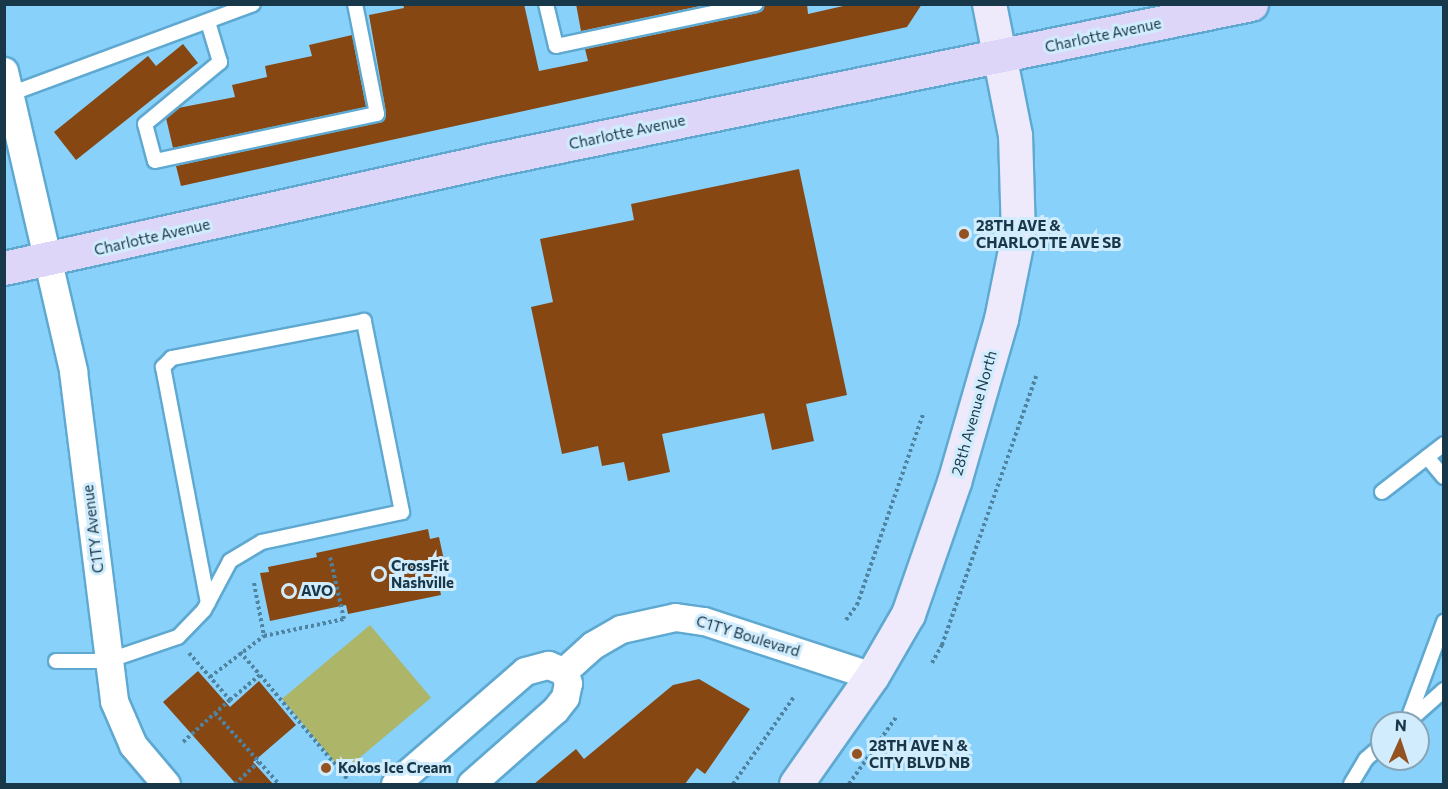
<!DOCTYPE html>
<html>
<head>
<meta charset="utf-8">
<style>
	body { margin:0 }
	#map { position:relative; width:1448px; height:789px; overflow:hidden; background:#87d1fb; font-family:Commissioner,sans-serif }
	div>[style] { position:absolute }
	.green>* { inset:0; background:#adb668; transform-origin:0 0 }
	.building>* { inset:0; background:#874713 }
	.path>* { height:4px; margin-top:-2px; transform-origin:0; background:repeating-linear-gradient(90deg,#4f83a0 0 3px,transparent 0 6px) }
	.roads { filter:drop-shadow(2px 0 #5fa9d1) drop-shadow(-2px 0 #5fa9d1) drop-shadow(0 2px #5fa9d1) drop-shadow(0 -2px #5fa9d1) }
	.lane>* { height:14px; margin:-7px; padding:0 7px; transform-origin:7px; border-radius:7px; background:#fff }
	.street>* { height:27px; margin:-13.5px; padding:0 13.5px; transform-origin:13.5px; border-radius:13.5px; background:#fff }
	.secondary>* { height:33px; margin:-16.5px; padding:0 16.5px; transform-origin:16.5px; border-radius:16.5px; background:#eeeafc }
	.primary>* { height:33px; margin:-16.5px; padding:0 16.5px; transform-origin:16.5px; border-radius:16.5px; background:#ddd6f9 }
	.dots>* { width:16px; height:16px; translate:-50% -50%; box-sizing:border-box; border:3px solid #d0ecfd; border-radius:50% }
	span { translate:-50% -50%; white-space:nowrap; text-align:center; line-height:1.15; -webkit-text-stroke:6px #d0ecfd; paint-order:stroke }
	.street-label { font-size:15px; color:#183748 }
	.poi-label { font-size:15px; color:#183748; font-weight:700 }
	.left { translate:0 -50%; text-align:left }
	.frame { position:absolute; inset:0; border:6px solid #183748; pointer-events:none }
	.north { position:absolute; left:1370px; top:711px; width:60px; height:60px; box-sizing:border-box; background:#d0ecfd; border:2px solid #86a4b5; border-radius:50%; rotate:3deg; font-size:16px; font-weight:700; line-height:24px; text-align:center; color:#183748 }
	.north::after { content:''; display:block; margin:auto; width:21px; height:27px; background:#955221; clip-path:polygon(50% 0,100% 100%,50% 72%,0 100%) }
</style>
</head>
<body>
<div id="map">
	<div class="green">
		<div style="left:370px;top:625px;width:95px;height:115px;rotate:50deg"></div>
	</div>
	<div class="building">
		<div style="clip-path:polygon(403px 4px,524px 4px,539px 71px,588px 61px,585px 49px,758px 13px,765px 4px,807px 4px,808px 14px,852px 4px,922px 4px,907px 27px,181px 186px,176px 166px,383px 121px,386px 112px,369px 15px,404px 8px)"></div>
		<div style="clip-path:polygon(576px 4px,710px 4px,581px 31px)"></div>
		<div style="clip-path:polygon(352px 35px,366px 107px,173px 148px,166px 118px,178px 108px,235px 97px,232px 85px,267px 77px,265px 66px,312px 56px,309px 45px)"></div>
		<div style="clip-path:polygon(183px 44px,198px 63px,76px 160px,54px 132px,148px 56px,156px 66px)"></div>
		<div style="clip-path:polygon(799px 169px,847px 395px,806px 404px,814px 441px,772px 450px,764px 413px,662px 434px,670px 472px,628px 481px,624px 462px,602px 466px,598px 446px,562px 454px,531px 307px,553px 302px,540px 239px,634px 220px,631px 204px)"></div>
		<div style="clip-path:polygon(428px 529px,430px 539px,439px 537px,449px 583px,439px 585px,441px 595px,348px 614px,346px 605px,270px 621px,260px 573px,269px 572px,268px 567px,317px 557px,316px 553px)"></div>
		<div style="clip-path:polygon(198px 671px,230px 707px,259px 681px,296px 725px,253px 762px,273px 784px,236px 784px,163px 702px)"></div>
		<div style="clip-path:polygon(699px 679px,750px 709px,705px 774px,697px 768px,685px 784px,534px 784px,576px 749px,584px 759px,673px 685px)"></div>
	</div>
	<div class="path">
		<div style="left:254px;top:583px;width:54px;rotate:79.3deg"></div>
		<div style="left:264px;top:636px;width:82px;rotate:-12deg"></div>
		<div style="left:344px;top:619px;width:64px;rotate:-102.7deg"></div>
		<div style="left:846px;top:620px;width:19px;rotate:-54deg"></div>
		<div style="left:857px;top:605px;width:204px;rotate:-70.9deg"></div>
		<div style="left:240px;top:652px;width:30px;rotate:49deg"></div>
		<div style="left:189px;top:653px;width:62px;rotate:48.9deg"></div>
		<div style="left:230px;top:700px;width:20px;rotate:139deg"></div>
		<div style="left:215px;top:713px;width:96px;rotate:48deg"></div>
		<div style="left:932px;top:663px;width:21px;rotate:-61deg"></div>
		<div style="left:942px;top:645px;width:285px;rotate:-70.7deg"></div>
		<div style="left:210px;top:677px;width:68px;rotate:-37.2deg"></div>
		<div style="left:230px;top:700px;width:39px;rotate:-40deg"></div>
		<div style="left:260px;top:675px;width:138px;rotate:50deg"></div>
		<div style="left:183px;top:742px;width:43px;rotate:-42.2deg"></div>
		<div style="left:235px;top:784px;width:33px;rotate:-43deg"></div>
		<div style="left:733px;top:784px;width:106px;rotate:-55deg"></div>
		<div style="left:849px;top:784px;width:83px;rotate:-54.8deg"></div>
	</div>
	<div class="roads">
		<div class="lane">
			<div style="left:546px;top:4px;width:43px;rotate:76.6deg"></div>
			<div style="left:556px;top:46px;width:204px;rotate:-11.9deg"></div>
			<div style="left:208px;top:22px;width:42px;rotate:73.3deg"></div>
			<div style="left:220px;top:62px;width:97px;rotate:140.4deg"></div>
			<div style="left:145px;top:124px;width:38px;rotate:75deg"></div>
			<div style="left:155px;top:161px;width:227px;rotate:-12deg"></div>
			<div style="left:377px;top:114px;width:112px;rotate:-101.3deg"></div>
			<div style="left:10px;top:94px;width:259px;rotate:-20.3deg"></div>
			<div style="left:1427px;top:457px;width:26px;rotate:50deg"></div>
			<div style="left:1382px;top:492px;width:78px;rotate:-37.7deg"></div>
			<div style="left:56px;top:661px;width:51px"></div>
			<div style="left:107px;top:661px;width:75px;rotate:-18.7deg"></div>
			<div style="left:178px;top:637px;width:37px;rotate:-46deg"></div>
			<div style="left:204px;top:610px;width:55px;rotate:-62deg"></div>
			<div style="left:230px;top:561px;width:37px;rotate:-31deg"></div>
			<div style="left:262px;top:542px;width:143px;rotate:-12.1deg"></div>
			<div style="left:402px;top:512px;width:195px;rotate:-101.3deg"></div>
			<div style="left:364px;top:321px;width:196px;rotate:169.1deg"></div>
			<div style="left:172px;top:358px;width:13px;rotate:135deg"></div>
			<div style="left:163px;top:367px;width:240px;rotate:79.2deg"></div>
			<div style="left:1409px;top:721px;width:47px;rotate:-41.5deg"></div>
			<div style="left:1407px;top:722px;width:107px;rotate:-69.7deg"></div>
			<div style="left:1351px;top:784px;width:29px;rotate:-59deg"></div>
			<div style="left:1366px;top:759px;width:21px;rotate:-41deg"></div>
		</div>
		<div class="street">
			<div style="left:4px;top:71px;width:308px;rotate:77deg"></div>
			<div style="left:73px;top:371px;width:333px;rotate:82.9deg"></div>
			<div style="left:114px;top:701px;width:48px;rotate:66.6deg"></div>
			<div style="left:133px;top:745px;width:51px;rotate:49.8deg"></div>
			<div style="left:564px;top:671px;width:39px;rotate:-42deg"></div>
			<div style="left:593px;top:645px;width:32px;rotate:-30deg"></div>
			<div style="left:621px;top:629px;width:55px;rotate:-12.5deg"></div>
			<div style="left:675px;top:617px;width:29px;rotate:8deg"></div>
			<div style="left:704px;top:621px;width:177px;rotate:18.1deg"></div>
			<div style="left:395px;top:784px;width:172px;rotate:-41deg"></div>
			<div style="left:525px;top:671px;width:24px;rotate:-15deg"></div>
			<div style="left:548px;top:665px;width:17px;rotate:21deg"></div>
			<div style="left:471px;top:784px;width:112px;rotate:-41.4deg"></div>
			<div style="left:555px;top:710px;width:16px;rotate:-52deg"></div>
			<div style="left:565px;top:697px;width:14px;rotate:-78deg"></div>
			<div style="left:568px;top:683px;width:13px;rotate:-108deg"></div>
		</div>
		<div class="secondary">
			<div style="left:796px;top:784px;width:132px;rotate:-54.9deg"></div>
			<div style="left:872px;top:676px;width:72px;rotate:-59.9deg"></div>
			<div style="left:908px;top:614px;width:140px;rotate:-70.8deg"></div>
			<div style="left:954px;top:482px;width:170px;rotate:-73.9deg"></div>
			<div style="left:1001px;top:319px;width:86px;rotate:-78.6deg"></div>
			<div style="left:1018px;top:235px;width:100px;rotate:-91.7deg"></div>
			<div style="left:1015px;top:135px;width:134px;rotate:-101.2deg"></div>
		</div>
		<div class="primary">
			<div style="left:4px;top:268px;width:494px;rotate:-12.5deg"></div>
			<div style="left:486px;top:161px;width:781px;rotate:-11.6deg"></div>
		</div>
	</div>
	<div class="dots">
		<div style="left:964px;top:234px;background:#955221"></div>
		<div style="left:379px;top:574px;background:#955221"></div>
		<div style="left:289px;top:591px;background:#955221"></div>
		<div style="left:857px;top:754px;background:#955221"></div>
		<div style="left:326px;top:768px;background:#955221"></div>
	</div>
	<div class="street-label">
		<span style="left:1103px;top:35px;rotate:-12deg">Charlotte Avenue</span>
		<span style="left:627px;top:132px;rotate:-12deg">Charlotte Avenue</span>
		<span style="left:152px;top:237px;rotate:-13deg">Charlotte Avenue</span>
		<span style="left:974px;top:413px;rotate:-74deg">28th Avenue North</span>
		<span style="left:93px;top:529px;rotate:-97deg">C1TY Avenue</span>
		<span style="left:748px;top:636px;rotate:17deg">C1TY Boulevard</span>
	</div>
	<div class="poi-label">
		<span class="left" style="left:976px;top:234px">28TH AVE &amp;<br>CHARLOTTE AVE SB</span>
		<span class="left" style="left:391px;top:574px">CrossFit<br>Nashville</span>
		<span class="left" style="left:301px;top:591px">AVO</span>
		<span class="left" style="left:869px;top:754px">28TH AVE N &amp;<br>CITY BLVD NB</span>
		<span class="left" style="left:338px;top:768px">Kokos Ice Cream</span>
	</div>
	<div class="frame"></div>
	<div class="north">N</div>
</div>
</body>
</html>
